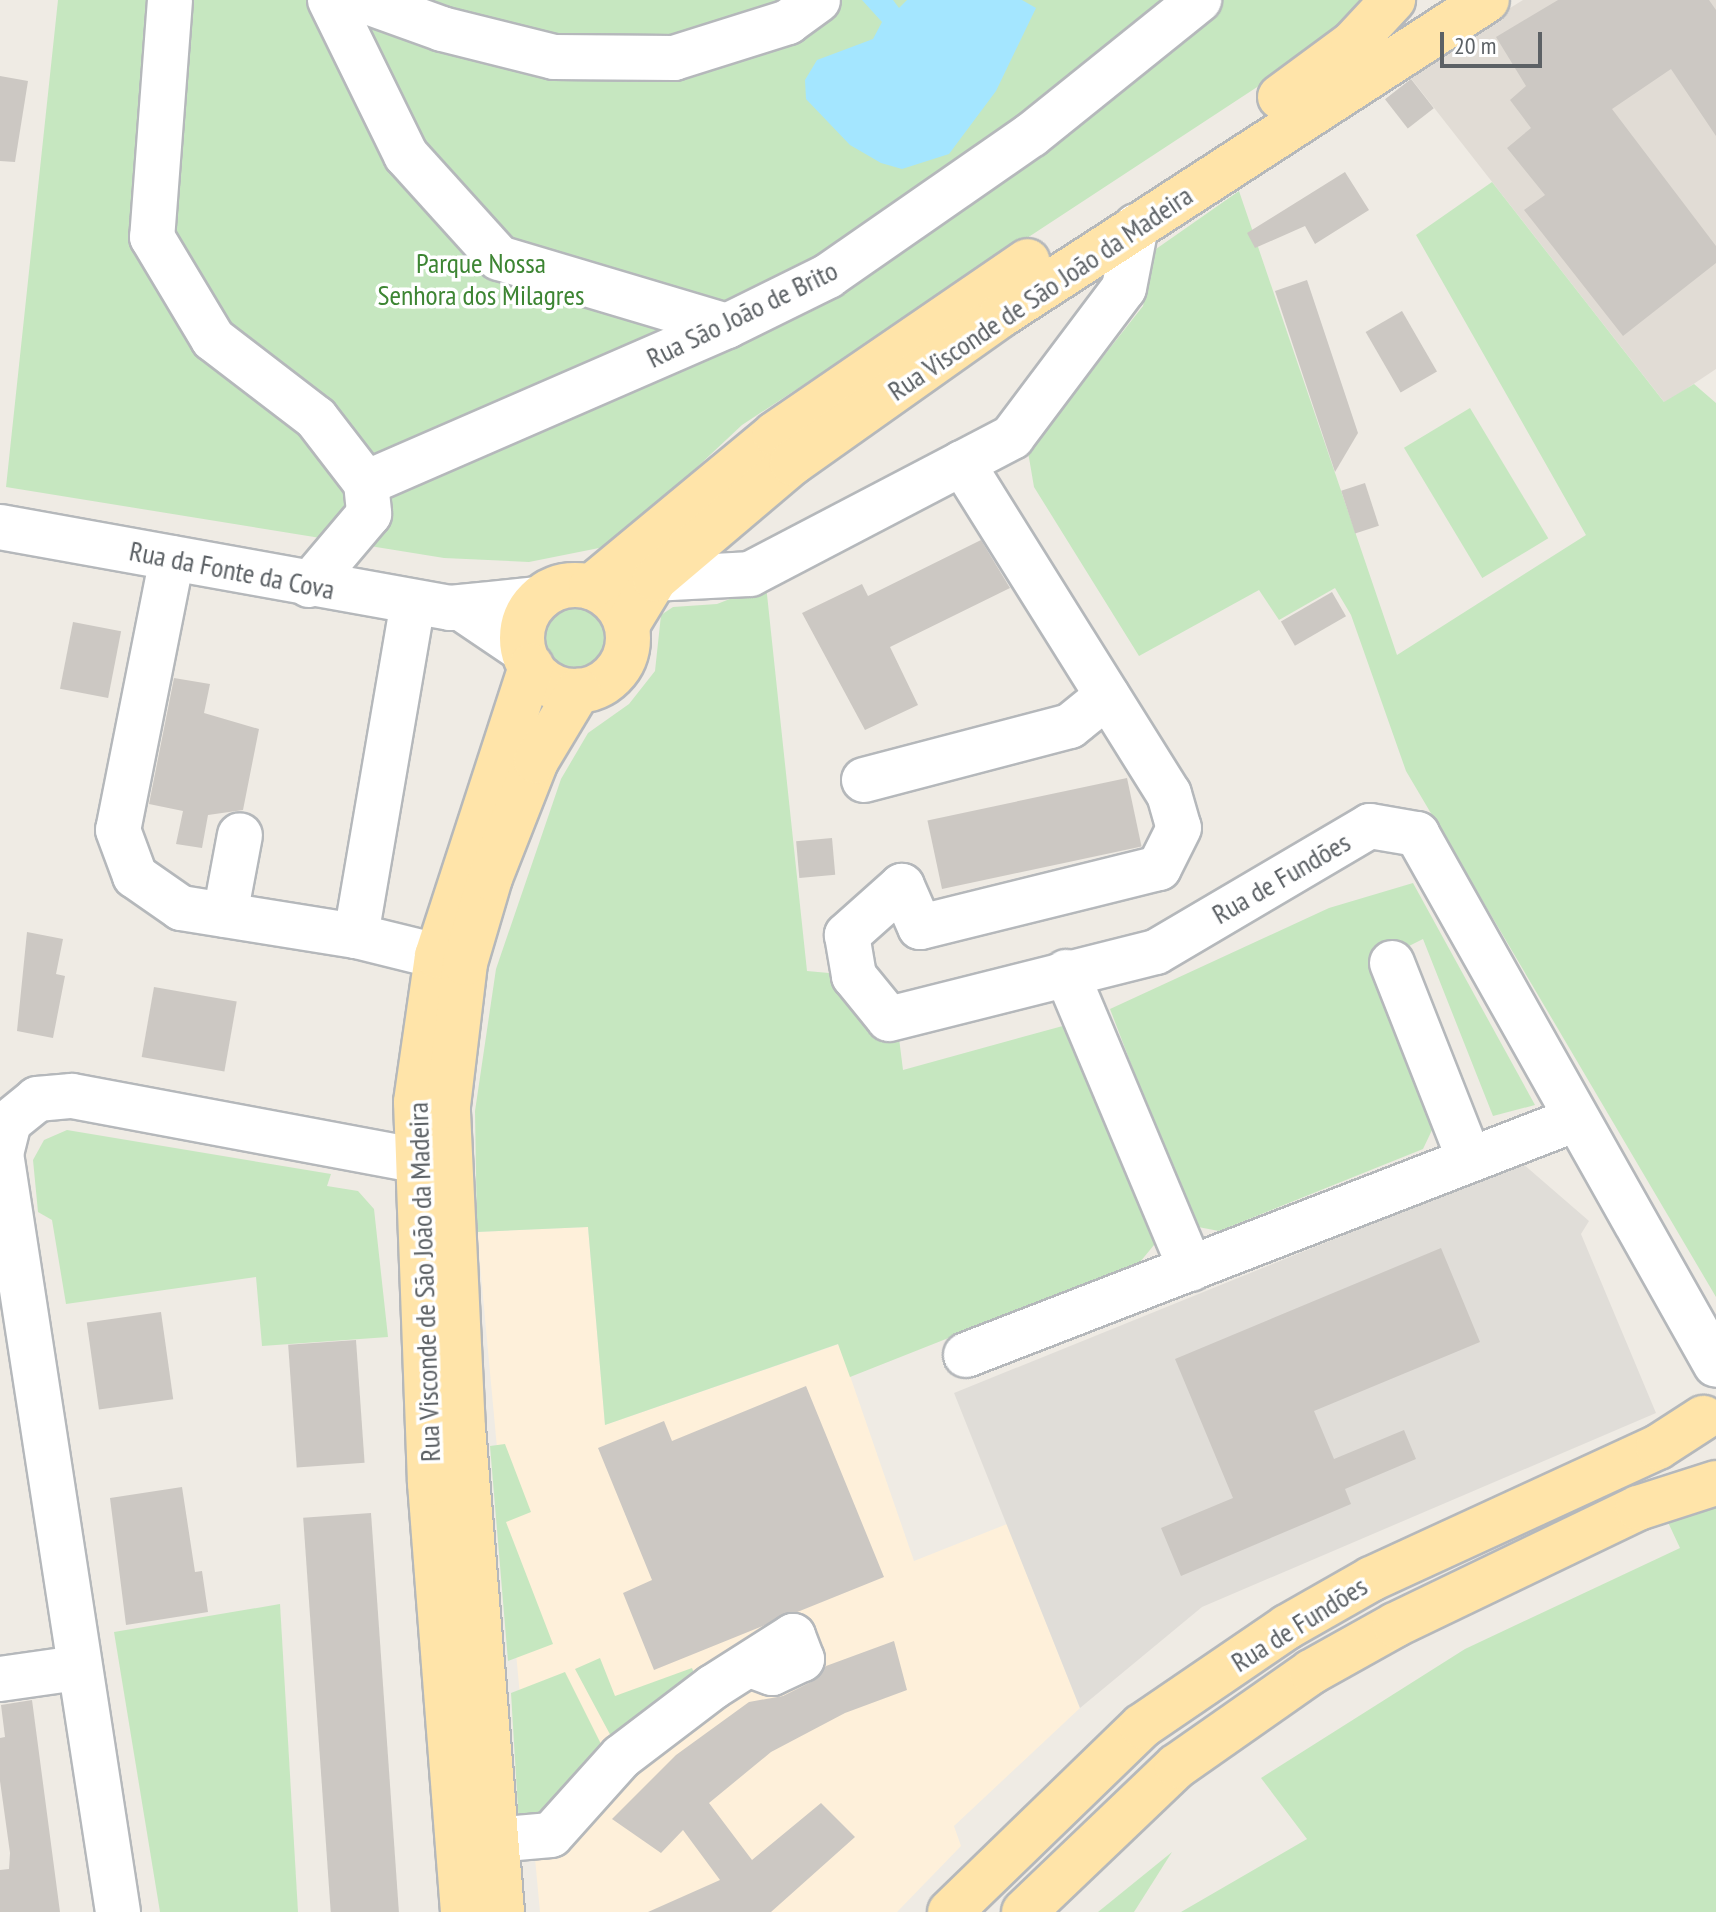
<!DOCTYPE html>
<html>
<head>
<meta charset="utf-8">
<style>
	body { margin:0 }
	#map { position:relative; width:1716px; height:1912px; overflow:hidden; background:#efebe4; font-family:"PT Sans Narrow",sans-serif }
	div>[style] { position:absolute }
	.commercial>* { inset:0; background:#fef0da }
	.industrial>* { inset:0; background:#e0ddd8 }
	.education>* { inset:0; background:#e1dcd5 }
	.green>* { inset:0; background:#c6e7c0; transform-origin:0 0 }
	.round { border-radius:50% }
	.water>* { inset:0; background:#a4e6ff }
	.building>* { inset:0; background:#ccc8c3; transform-origin:0 0 }
	.roads { filter:drop-shadow(2px 0 #b5b8bb) drop-shadow(-2px 0 #b5b8bb) drop-shadow(0 2px #b5b8bb) drop-shadow(0 -2px #b5b8bb) }
	.minor>* { height:44px; margin:-22px; padding:0 22px; transform-origin:22px; border-radius:22px; background:#fff }
	.major>* { height:44px; margin:-22px; padding:0 22px; transform-origin:22px; border-radius:22px; background:#ffe4a9 }
	.major>.ring { margin:-22px; padding:0; box-sizing:content-box; background:none; border:44px solid #ffe4a9; border-radius:50% }
	span { translate:-50% -50%; white-space:nowrap; text-align:center; line-height:1.15; -webkit-text-stroke:7px #fff; paint-order:stroke }
	.park-label { font-size:28px; color:#3d8533 }
	.street-label { font-size:28px; color:#5c6165 }
	.scale { position:absolute; left:1440px; top:32px; width:102px; height:36px; box-sizing:border-box; border:4px solid #5c6165; border-top:0; padding-left:10px; font-size:24px; line-height:28px; white-space:nowrap; color:#5c6165; -webkit-text-stroke:6px #fff; paint-order:stroke }
</style>
</head>
<body>
<div id="map">
	<div class="commercial">
		<div style="clip-path:polygon(588px 1227px,605px 1425px,839px 1344px,914px 1561px,1007px 1524px,1080px 1708px,954px 1826px,961px 1846px,897px 1912px,540px 1912px,477px 1232px)"></div>
	</div>
	<div class="industrial">
		<div style="clip-path:polygon(1522px 1163px,1589px 1221px,1581px 1234px,1656px 1413px,1202px 1607px,1080px 1708px,954px 1393px)"></div>
	</div>
	<div class="education">
		<div style="clip-path:polygon(1523px 0,1716px 0,1716px 369px,1665px 403px,1406px 72px)"></div>
	</div>
	<div class="green">
		<div style="clip-path:polygon(58px 0,1369px 0,1344px 30px,742px 425px,614px 545px,529px 562px,444px 558px,6px 487px)"></div>
		<div style="clip-path:polygon(1492px 182px,1664px 402px,1694px 384px,1716px 403px,1716px 1297px,1406px 771px,1351px 615px,1335px 588px,1279px 620px,1259px 590px,1139px 656px,1034px 487px,1028px 452px,1143px 306px,1156px 249px,1239px 191px,1397px 655px,1586px 535px,1416px 235px)"></div>
		<div style="left:1470px;top:408px;width:152px;height:77px;rotate:59deg"></div>
		<div style="clip-path:polygon(766px 585px,807px 971px,840px 974px,899px 1038px,903px 1070px,1070px 1024px,1159px 1239px,1140px 1262px,850px 1377px,838px 1344px,605px 1425px,588px 1227px,477px 1232px,475px 1111px,496px 969px,561px 779px,588px 733px,629px 704px,655px 671px,661px 615px,673px 607px,717px 604px)"></div>
		<div class="round" style="left:541px;top:604px;width:68px;height:68px"></div>
		<div style="clip-path:polygon(1413px 883px,1535px 1105px,1493px 1116px,1423px 939px,1373px 964px,1433px 1128px,1423px 1149px,1219px 1231px,1193px 1226px,1110px 1009px,1329px 908px)"></div>
		<div style="clip-path:polygon(67px 1130px,331px 1174px,327px 1186px,358px 1191px,374px 1209px,388px 1337px,262px 1346px,256px 1277px,66px 1304px,52px 1220px,38px 1212px,33px 1160px,44px 1140px)"></div>
		<div style="clip-path:polygon(505px 1444px,531px 1512px,506px 1522px,553px 1644px,508px 1661px,490px 1446px)"></div>
		<div style="clip-path:polygon(1716px 1505px,1716px 1912px,1181px 1912px,1307px 1839px,1261px 1778px,1465px 1649px,1680px 1548px,1666px 1518px)"></div>
		<div style="clip-path:polygon(280px 1604px,298px 1912px,160px 1912px,114px 1632px)"></div>
		<div style="clip-path:polygon(600px 1658px,615px 1696px,692px 1668px,695px 1676px,613px 1740px,575px 1669px)"></div>
		<div style="clip-path:polygon(565px 1672px,604px 1750px,539px 1823px,519px 1825px,511px 1693px)"></div>
		<div style="clip-path:polygon(1172px 1852px,1134px 1912px,1098px 1912px)"></div>
	</div>
	<div class="water">
		<div style="clip-path:polygon(862px 0,893px 0,899px 8px,907px 0,1022px 0,1036px 8px,996px 91px,949px 154px,902px 169px,881px 163px,850px 145px,806px 99px,805px 80px,817px 60px,873px 39px,882px 22px)"></div>
	</div>
	<div class="building">
		<div style="clip-path:polygon(1558px 0,1709px 0,1716px 10px,1716px 136px,1671px 69px,1612px 109px,1716px 246px,1716px 263px,1623px 336px,1524px 210px,1545px 195px,1507px 148px,1531px 128px,1510px 100px,1526px 86px,1496px 37px)"></div>
		<div style="clip-path:polygon(0 76px,28px 81px,15px 162px,0 161px)"></div>
		<div style="left:1411px;top:79px;width:37px;height:33px;rotate:52deg"></div>
		<div style="clip-path:polygon(1345px 172px,1369px 210px,1315px 244px,1305px 226px,1255px 248px,1247px 233px)"></div>
		<div style="clip-path:polygon(1307px 280px,1358px 433px,1335px 472px,1275px 291px)"></div>
		<div style="left:1402px;top:311px;width:70px;height:42px;rotate:60deg"></div>
		<div style="left:1365px;top:483px;width:45px;height:25px;rotate:72deg"></div>
		<div style="clip-path:polygon(981px 540px,1010px 588px,890px 647px,918px 705px,865px 730px,802px 613px,862px 584px,868px 596px)"></div>
		<div style="left:1332px;top:592px;width:28px;height:59px;rotate:60deg"></div>
		<div style="left:73px;top:622px;width:49px;height:68px;rotate:11deg"></div>
		<div style="clip-path:polygon(174px 678px,210px 684px,204px 713px,259px 729px,243px 810px,208px 815px,202px 848px,176px 844px,183px 811px,149px 804px)"></div>
		<div style="left:1127px;top:778px;width:70px;height:204px;rotate:78deg"></div>
		<div style="left:832px;top:838px;width:37px;height:36px;rotate:85deg"></div>
		<div style="clip-path:polygon(27px 932px,63px 939px,56px 974px,65px 976px,53px 1038px,17px 1031px)"></div>
		<div style="left:154px;top:987px;width:84px;height:71px;rotate:10deg"></div>
		<div style="clip-path:polygon(1441px 1248px,1480px 1342px,1314px 1411px,1334px 1459px,1404px 1430px,1416px 1459px,1345px 1489px,1351px 1504px,1181px 1576px,1161px 1528px,1233px 1498px,1175px 1359px)"></div>
		<div style="left:161px;top:1312px;width:88px;height:75px;rotate:82deg"></div>
		<div style="left:356px;top:1340px;width:123px;height:68px;rotate:86deg"></div>
		<div style="clip-path:polygon(806px 1386px,884px 1577px,654px 1670px,623px 1593px,652px 1580px,598px 1448px,664px 1421px,672px 1441px)"></div>
		<div style="clip-path:polygon(182px 1487px,195px 1572px,202px 1571px,208px 1612px,126px 1625px,110px 1498px)"></div>
		<div style="left:371px;top:1513px;width:400px;height:68px;rotate:86deg"></div>
		<div style="clip-path:polygon(894px 1641px,907px 1690px,845px 1713px,771px 1752px,709px 1803px,752px 1860px,821px 1803px,855px 1837px,771px 1912px,648px 1912px,720px 1880px,683px 1830px,661px 1853px,612px 1819px,676px 1755px,749px 1702px,783px 1696px,813px 1681px,826px 1666px)"></div>
		<div style="clip-path:polygon(32px 1700px,60px 1912px,0 1912px,0 1870px,9px 1869px,10px 1853px,0 1781px,0 1738px,5px 1737px,1px 1705px)"></div>
	</div>
	<div class="roads">
		<div class="minor">
			<div style="left:170px;top:0;width:238px;rotate:94.3deg"></div>
			<div style="left:152px;top:237px;width:119px;rotate:59.1deg"></div>
			<div style="left:213px;top:339px;width:130px;rotate:37.5deg"></div>
			<div style="left:316px;top:418px;width:82px;rotate:52.4deg"></div>
			<div style="left:366px;top:483px;width:31px;rotate:84deg"></div>
			<div style="left:369px;top:514px;width:93px;rotate:130.2deg"></div>
			<div style="left:330px;top:0;width:173px;rotate:63.9deg"></div>
			<div style="left:406px;top:155px;width:139px;rotate:47.9deg"></div>
			<div style="left:499px;top:258px;width:238px;rotate:16.6deg"></div>
			<div style="left:362px;top:0;width:85px;rotate:19.9deg"></div>
			<div style="left:442px;top:29px;width:115px;rotate:14deg"></div>
			<div style="left:554px;top:57px;width:120px;rotate:0.5deg"></div>
			<div style="left:674px;top:58px;width:120px;rotate:-17.5deg"></div>
			<div style="left:788px;top:22px;width:37px;rotate:-36deg"></div>
			<div style="left:962px;top:463px;width:390px;rotate:58deg"></div>
			<div style="left:1169px;top:794px;width:35px;rotate:74deg"></div>
			<div style="left:1179px;top:828px;width:45px;rotate:116.6deg"></div>
			<div style="left:1159px;top:868px;width:246px;rotate:166.1deg"></div>
			<div style="left:920px;top:927px;width:45px;rotate:-113.7deg"></div>
			<div style="left:902px;top:886px;width:74px;rotate:138.3deg"></div>
			<div style="left:847px;top:935px;width:42px;rotate:80.3deg"></div>
			<div style="left:854px;top:976px;width:55px;rotate:50.9deg"></div>
			<div style="left:889px;top:1019px;width:275px;rotate:-14.1deg"></div>
			<div style="left:1156px;top:952px;width:248px;rotate:-30.5deg"></div>
			<div style="left:1370px;top:826px;width:48px;rotate:9.7deg"></div>
			<div style="left:1417px;top:834px;width:609px;rotate:60.62deg"></div>
			<div style="left:366px;top:483px;width:394px;rotate:-23.5deg"></div>
			<div style="left:727px;top:326px;width:113px;rotate:-26.3deg"></div>
			<div style="left:828px;top:276px;width:247px;rotate:-34.8deg"></div>
			<div style="left:1031px;top:135px;width:216px;rotate:-38.8deg"></div>
			<div style="left:0;top:527px;width:457px;rotate:10.2deg"></div>
			<div style="left:450px;top:608px;width:89px;rotate:-5.8deg"></div>
			<div style="left:172px;top:558px;width:277px;rotate:101.2deg"></div>
			<div style="left:118px;top:830px;width:49px;rotate:69.7deg"></div>
			<div style="left:135px;top:876px;width:56px;rotate:34.8deg"></div>
			<div style="left:181px;top:908px;width:177px;rotate:9.1deg"></div>
			<div style="left:655px;top:579px;width:95px;rotate:-3deg"></div>
			<div style="left:750px;top:574px;width:296px;rotate:-27.6deg"></div>
			<div style="left:1012px;top:437px;width:186px;rotate:-53.1deg"></div>
			<div style="left:1124px;top:288px;width:63px;rotate:-79deg"></div>
			<div style="left:413px;top:602px;width:339px;rotate:99.7deg"></div>
			<div style="left:356px;top:936px;width:83px;rotate:13.9deg"></div>
			<div style="left:464px;top:610px;width:71px;rotate:34.1deg"></div>
			<div style="left:864px;top:780px;width:213px;rotate:-14.7deg"></div>
			<div style="left:1070px;top:726px;width:48px;rotate:-39deg"></div>
			<div style="left:225px;top:915px;width:81px;rotate:-79.4deg"></div>
			<div style="left:1392px;top:963px;width:210px;rotate:68.5deg"></div>
			<div style="left:1066px;top:972px;width:322px;rotate:67.2deg"></div>
			<div style="left:966px;top:1355px;width:654px;rotate:-21.15deg"></div>
			<div style="left:0;top:1679px;width:78px;rotate:-8.1deg"></div>
			<div style="left:494px;top:1840px;width:57px;rotate:-5deg"></div>
			<div style="left:551px;top:1835px;width:105px;rotate:-48.1deg"></div>
			<div style="left:621px;top:1757px;width:116px;rotate:-37.3deg"></div>
			<div style="left:713px;top:1687px;width:95px;rotate:-32.5deg"></div>
			<div style="left:793px;top:1636px;width:25px;rotate:69deg"></div>
			<div style="left:802px;top:1659px;width:33px;rotate:155deg"></div>
			<div style="left:772px;top:1673px;width:23px;rotate:-160deg"></div>
			<div style="left:118px;top:1912px;width:767px;rotate:-98.77deg"></div>
			<div style="left:1px;top:1154px;width:33px;rotate:-76deg"></div>
			<div style="left:9px;top:1122px;width:36px;rotate:-39deg"></div>
			<div style="left:37px;top:1099px;width:35px;rotate:-5deg"></div>
			<div style="left:72px;top:1096px;width:349px;rotate:10.6deg"></div>
		</div>
		<div class="major">
			<div style="left:1280px;top:97px;width:91px;rotate:-36.5deg"></div>
			<div style="left:1353px;top:43px;width:59px;rotate:-47.1deg"></div>
			<div class="ring" style="left:522px;top:585px;width:62px;height:62px"></div>
			<div style="left:591px;top:587px;width:239px;rotate:-39.7deg"></div>
			<div style="left:775px;top:434px;width:306px;rotate:-34.4deg"></div>
			<div style="left:627px;top:625px;width:54px;rotate:-58.7deg"></div>
			<div style="left:655px;top:579px;width:180px;rotate:-40.3deg"></div>
			<div style="left:792px;top:463px;width:256px;rotate:-35.3deg"></div>
			<div style="left:1001px;top:315px;width:579px;rotate:-32.95deg"></div>
			<div style="left:463px;top:1912px;width:430px;rotate:-94.4deg"></div>
			<div style="left:430px;top:1483px;width:381px;rotate:-92.1deg"></div>
			<div style="left:416px;top:1102px;width:148px;rotate:-81.8deg"></div>
			<div style="left:437px;top:956px;width:305px;rotate:-72deg"></div>
			<div style="left:502px;top:1912px;width:484px;rotate:-94.6deg"></div>
			<div style="left:463px;top:1430px;width:324px;rotate:-92.7deg"></div>
			<div style="left:448px;top:1106px;width:144px;rotate:-83.2deg"></div>
			<div style="left:465px;top:963px;width:89px;rotate:-73.6deg"></div>
			<div style="left:490px;top:878px;width:126px;rotate:-68.5deg"></div>
			<div style="left:536px;top:761px;width:82px;rotate:-59deg"></div>
			<div style="left:950px;top:1912px;width:267px;rotate:-44.1deg"></div>
			<div style="left:1142px;top:1726px;width:176px;rotate:-34.3deg"></div>
			<div style="left:1287px;top:1627px;width:97px;rotate:-29.7deg"></div>
			<div style="left:1371px;top:1579px;width:316px;rotate:-24.7deg"></div>
			<div style="left:1658px;top:1447px;width:54px;rotate:-32.8deg"></div>
			<div style="left:1024px;top:1912px;width:211px;rotate:-43.7deg"></div>
			<div style="left:1177px;top:1766px;width:164px;rotate:-35deg"></div>
			<div style="left:1311px;top:1672px;width:96px;rotate:-29.2deg"></div>
			<div style="left:1395px;top:1625px;width:270px;rotate:-25.7deg"></div>
			<div style="left:1638px;top:1508px;width:82px;rotate:-17.8deg"></div>
		</div>
	</div>
	<div class="park-label">
		<span style="left:481px;top:279px">Parque Nossa<br>Senhora dos Milagres</span>
	</div>
	<div class="street-label">
		<span style="left:1040px;top:293px;rotate:-34deg">Rua Visconde de São João da Madeira</span>
		<span style="left:742px;top:314px;rotate:-26deg">Rua São João de Brito</span>
		<span style="left:232px;top:570px;rotate:11deg">Rua da Fonte da Cova</span>
		<span style="left:1281px;top:878px;rotate:-30deg">Rua de Fundões</span>
		<span style="left:424px;top:1282px;rotate:-92deg">Rua Visconde de São João da Madeira</span>
		<span style="left:1299px;top:1624px;rotate:-32deg">Rua de Fundões</span>
	</div>
	<div class="scale">20 m</div>
</div>
</body>
</html>
